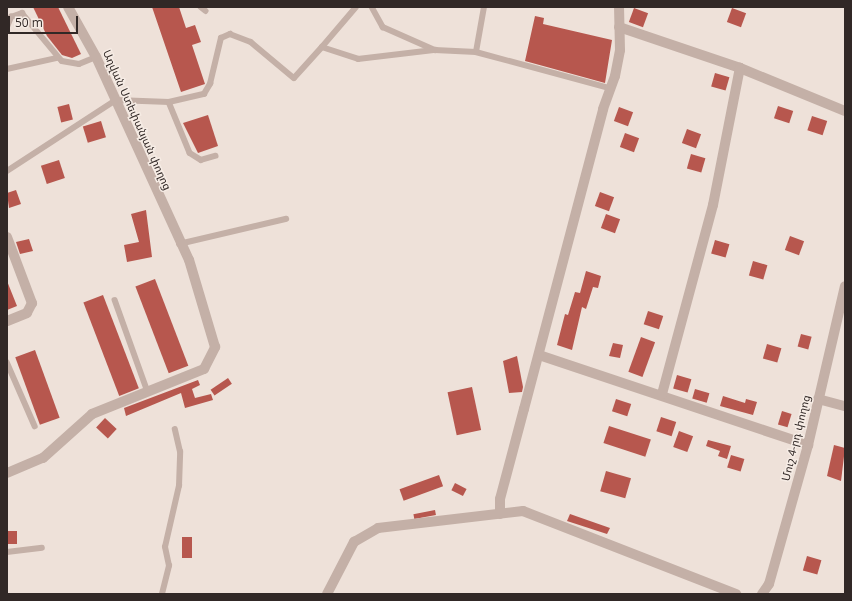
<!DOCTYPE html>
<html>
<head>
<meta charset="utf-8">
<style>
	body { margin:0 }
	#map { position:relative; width:852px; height:601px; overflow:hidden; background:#eee1d9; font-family:"Open Sans","Noto Sans Armenian",sans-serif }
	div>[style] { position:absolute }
	.building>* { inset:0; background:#b7574e; transform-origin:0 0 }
	.service>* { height:5.5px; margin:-2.75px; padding:0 2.75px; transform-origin:2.75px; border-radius:2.75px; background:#c4b0a7 }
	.minor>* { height:10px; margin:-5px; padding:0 5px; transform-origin:5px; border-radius:5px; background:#c4b0a7 }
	span { translate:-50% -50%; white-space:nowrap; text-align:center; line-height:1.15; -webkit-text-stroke:3px #f6ece5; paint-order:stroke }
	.street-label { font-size:11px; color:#312826 }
	.frame { position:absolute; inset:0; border:8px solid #312826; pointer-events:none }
	.scale { position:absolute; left:8px; top:16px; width:70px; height:18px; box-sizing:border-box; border:2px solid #312826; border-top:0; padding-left:5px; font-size:12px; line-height:14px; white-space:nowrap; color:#312826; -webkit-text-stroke:3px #f6ece5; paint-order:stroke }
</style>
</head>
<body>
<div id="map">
	<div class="building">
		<div style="clip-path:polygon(33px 7px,58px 7px,81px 54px,72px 58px,62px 55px,47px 36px)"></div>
		<div style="clip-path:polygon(152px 7px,179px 7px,186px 28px,195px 25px,201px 42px,192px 45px,205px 84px,181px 92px)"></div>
		<div style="left:634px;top:8px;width:15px;height:15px;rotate:20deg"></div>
		<div style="left:732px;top:8px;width:15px;height:15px;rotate:20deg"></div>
		<div style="clip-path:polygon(535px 16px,544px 18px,543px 24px,612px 40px,605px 83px,525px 61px)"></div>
		<div style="left:715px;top:73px;width:15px;height:14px;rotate:16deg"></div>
		<div style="left:69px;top:104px;width:16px;height:12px;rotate:76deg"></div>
		<div style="left:778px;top:106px;width:16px;height:13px;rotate:18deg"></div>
		<div style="left:619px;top:107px;width:15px;height:15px;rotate:20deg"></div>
		<div style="clip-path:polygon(208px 115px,218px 146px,198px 153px,183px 123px)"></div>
		<div style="left:812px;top:116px;width:16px;height:15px;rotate:18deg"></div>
		<div style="left:101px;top:121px;width:17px;height:19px;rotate:73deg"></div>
		<div style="left:687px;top:129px;width:15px;height:15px;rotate:20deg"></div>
		<div style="left:625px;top:133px;width:15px;height:15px;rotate:20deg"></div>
		<div style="left:691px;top:154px;width:15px;height:15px;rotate:16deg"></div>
		<div style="left:59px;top:160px;width:19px;height:19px;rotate:72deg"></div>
		<div style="clip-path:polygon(16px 190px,21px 204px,9px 208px,7px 193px)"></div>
		<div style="left:600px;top:192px;width:15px;height:15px;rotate:20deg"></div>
		<div style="clip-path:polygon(146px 210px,152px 257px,127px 262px,124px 245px,139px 242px,131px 214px)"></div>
		<div style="left:606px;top:214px;width:15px;height:15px;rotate:20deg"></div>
		<div style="left:790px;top:236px;width:15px;height:15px;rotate:20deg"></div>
		<div style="clip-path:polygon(29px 239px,33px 251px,20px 254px,16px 242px)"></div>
		<div style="left:715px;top:240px;width:15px;height:14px;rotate:16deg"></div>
		<div style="left:753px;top:261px;width:15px;height:15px;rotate:16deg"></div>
		<div style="clip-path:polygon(586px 271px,601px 276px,598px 288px,593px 287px,586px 309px,582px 307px,572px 350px,557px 345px,565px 314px,568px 315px,575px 292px,580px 293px)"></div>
		<div style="left:155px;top:279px;width:93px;height:21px;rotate:69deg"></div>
		<div style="clip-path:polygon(7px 281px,17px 306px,7px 310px)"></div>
		<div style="left:103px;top:295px;width:100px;height:21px;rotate:69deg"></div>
		<div style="left:648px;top:311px;width:16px;height:14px;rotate:18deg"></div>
		<div style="left:801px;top:334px;width:11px;height:13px;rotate:15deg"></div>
		<div style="left:641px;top:337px;width:15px;height:37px;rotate:20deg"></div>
		<div style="clip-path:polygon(613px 343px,623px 345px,620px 358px,609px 356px)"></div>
		<div style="left:767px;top:344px;width:15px;height:15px;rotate:16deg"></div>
		<div style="left:35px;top:350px;width:72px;height:21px;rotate:70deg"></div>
		<div style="clip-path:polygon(517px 356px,523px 387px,522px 392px,509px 393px,503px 361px)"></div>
		<div style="left:677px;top:375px;width:15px;height:14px;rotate:16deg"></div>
		<div style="left:228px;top:378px;width:7px;height:21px;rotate:56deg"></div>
		<div style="clip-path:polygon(198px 380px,200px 385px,192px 389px,195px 398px,211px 394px,213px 400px,185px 408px,181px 393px,126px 416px,124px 408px)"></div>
		<div style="left:472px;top:387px;width:44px;height:25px;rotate:78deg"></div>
		<div style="left:695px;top:389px;width:15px;height:10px;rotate:16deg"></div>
		<div style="clip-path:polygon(723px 396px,745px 403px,746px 399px,757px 402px,753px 415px,720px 406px)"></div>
		<div style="left:616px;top:399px;width:16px;height:13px;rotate:18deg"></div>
		<div style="left:782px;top:411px;width:10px;height:14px;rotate:17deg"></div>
		<div style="left:661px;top:417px;width:16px;height:15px;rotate:18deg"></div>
		<div style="left:105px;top:418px;width:16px;height:13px;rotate:43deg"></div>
		<div style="left:609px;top:426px;width:44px;height:18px;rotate:18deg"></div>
		<div style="left:679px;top:431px;width:15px;height:17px;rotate:20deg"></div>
		<div style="clip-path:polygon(708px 440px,731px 446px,727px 459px,718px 456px,720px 451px,706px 446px)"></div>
		<div style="clip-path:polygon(834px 445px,845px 448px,841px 481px,827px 476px)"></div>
		<div style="left:731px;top:455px;width:14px;height:13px;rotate:17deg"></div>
		<div style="left:606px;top:471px;width:26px;height:21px;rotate:16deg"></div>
		<div style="left:439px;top:475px;width:12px;height:42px;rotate:70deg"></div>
		<div style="left:455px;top:483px;width:13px;height:8px;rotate:27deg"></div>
		<div style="left:435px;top:510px;width:5px;height:22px;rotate:79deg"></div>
		<div style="clip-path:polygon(570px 514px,610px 528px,607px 534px,567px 521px)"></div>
		<div style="left:7px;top:531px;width:10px;height:13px"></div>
		<div style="left:182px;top:537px;width:10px;height:21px"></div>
		<div style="left:807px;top:556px;width:15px;height:15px;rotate:16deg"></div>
	</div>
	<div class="service">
		<div style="left:201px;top:7px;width:6px;rotate:39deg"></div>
		<div style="left:372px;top:7px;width:23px;rotate:61deg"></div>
		<div style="left:383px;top:27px;width:57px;rotate:23.9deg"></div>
		<div style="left:7px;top:27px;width:11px;rotate:-68deg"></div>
		<div style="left:11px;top:17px;width:12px;rotate:-20deg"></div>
		<div style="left:22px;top:13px;width:62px;rotate:50.2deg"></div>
		<div style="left:62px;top:61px;width:17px;rotate:10deg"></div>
		<div style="left:79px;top:64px;width:18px;rotate:-22deg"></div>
		<div style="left:322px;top:47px;width:52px;rotate:-49.6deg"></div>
		<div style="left:476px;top:52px;width:46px;rotate:-79.9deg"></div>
		<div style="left:7px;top:69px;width:51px;rotate:-12.4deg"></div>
		<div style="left:169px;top:102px;width:55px;rotate:67.6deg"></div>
		<div style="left:190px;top:153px;width:13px;rotate:32deg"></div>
		<div style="left:201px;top:160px;width:15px;rotate:-16deg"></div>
		<div style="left:7px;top:171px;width:130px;rotate:-33.1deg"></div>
		<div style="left:116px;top:100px;width:53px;rotate:2.2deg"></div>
		<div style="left:169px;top:102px;width:36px;rotate:-13deg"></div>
		<div style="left:204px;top:94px;width:12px;rotate:-59deg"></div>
		<div style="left:210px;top:84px;width:47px;rotate:-76.6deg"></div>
		<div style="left:221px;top:38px;width:10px;rotate:-24deg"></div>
		<div style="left:230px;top:34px;width:22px;rotate:21deg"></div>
		<div style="left:251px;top:42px;width:56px;rotate:39.9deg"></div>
		<div style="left:294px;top:78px;width:42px;rotate:-47.9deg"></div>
		<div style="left:322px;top:47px;width:38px;rotate:18deg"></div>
		<div style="left:358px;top:59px;width:78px;rotate:-6.7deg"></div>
		<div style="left:435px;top:50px;width:41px;rotate:2.8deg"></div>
		<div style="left:476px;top:52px;width:138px;rotate:15.1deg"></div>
		<div style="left:179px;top:244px;width:110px;rotate:-13.2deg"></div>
		<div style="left:115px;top:300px;width:98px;rotate:70.3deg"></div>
		<div style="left:7px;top:362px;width:70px;rotate:66.4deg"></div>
		<div style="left:7px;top:552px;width:35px;rotate:-7deg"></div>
		<div style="left:162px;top:594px;width:29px;rotate:-76deg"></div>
		<div style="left:169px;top:566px;width:19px;rotate:-102deg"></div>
		<div style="left:165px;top:547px;width:63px;rotate:-77.1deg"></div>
		<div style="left:179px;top:486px;width:34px;rotate:-88deg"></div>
		<div style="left:180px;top:452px;width:23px;rotate:-103deg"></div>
	</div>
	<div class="minor">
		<div style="left:619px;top:27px;width:128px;rotate:18.7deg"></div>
		<div style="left:740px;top:68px;width:113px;rotate:22.3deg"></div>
		<div style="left:7px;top:237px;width:71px;rotate:69.3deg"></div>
		<div style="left:32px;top:303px;width:11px;rotate:117deg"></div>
		<div style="left:27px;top:313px;width:22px;rotate:158deg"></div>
		<div style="left:539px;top:355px;width:284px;rotate:18.5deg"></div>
		<div style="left:662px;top:394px;width:196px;rotate:-74.9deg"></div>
		<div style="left:713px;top:205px;width:140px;rotate:-78.9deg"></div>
		<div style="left:818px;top:399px;width:28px;rotate:15deg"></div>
		<div style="left:7px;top:473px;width:39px;rotate:-23deg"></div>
		<div style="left:43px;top:458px;width:66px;rotate:-41.9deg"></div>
		<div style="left:92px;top:414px;width:121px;rotate:-21.9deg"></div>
		<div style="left:204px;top:369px;width:25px;rotate:-63deg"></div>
		<div style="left:215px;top:347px;width:91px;rotate:-106.6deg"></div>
		<div style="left:189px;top:260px;width:223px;rotate:-114.6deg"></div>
		<div style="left:96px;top:57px;width:57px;rotate:-119.2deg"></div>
		<div style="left:500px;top:514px;width:15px;rotate:-90deg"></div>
		<div style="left:500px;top:499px;width:93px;rotate:-75.1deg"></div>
		<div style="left:524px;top:409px;width:310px;rotate:-75.2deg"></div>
		<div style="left:603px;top:109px;width:35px;rotate:-70deg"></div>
		<div style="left:615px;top:76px;width:26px;rotate:-79deg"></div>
		<div style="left:620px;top:50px;width:43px;rotate:-91.3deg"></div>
		<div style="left:327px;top:594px;width:59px;rotate:-62.6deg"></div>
		<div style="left:354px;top:542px;width:28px;rotate:-30deg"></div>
		<div style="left:378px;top:528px;width:146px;rotate:-6.7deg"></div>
		<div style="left:523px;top:511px;width:229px;rotate:21.3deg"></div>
		<div style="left:762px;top:594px;width:12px;rotate:-55deg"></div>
		<div style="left:769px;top:584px;width:144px;rotate:-74.3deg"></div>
		<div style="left:808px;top:445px;width:163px;rotate:-76.9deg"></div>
	</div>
	<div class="street-label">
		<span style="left:137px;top:120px;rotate:66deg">Աղվան Ստեփանյան փողոց</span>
		<span style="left:796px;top:438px;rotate:-76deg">Մուշ 4-րդ փողոց</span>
	</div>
	<div class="frame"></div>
	<div class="scale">50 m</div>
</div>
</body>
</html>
